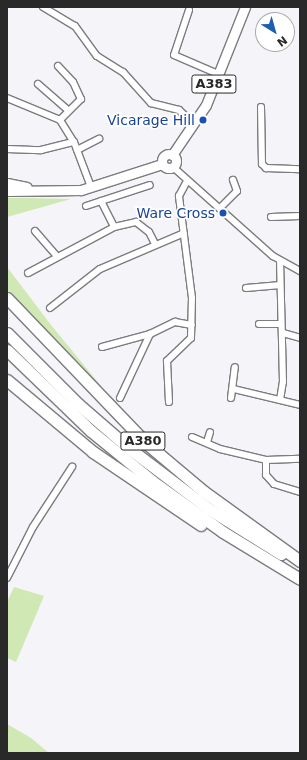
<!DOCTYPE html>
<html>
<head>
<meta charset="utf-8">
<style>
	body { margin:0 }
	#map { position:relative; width:307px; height:760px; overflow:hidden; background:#f5f4f9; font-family:"DejaVu Sans",sans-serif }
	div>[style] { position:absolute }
	.green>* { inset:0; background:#d0e8b3 }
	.roads { filter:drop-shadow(1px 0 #7c7c80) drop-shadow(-1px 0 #7c7c80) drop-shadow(0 1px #7c7c80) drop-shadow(0 -1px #7c7c80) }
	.street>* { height:6px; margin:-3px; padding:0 3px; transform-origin:3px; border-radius:3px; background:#fff }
	.primary>* { height:9px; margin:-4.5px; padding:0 4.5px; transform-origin:4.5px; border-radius:4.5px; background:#fff }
	.primary>.ring { margin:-4.5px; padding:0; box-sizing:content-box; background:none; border:9px solid #fff; border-radius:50% }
	.highway>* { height:11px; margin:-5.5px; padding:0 5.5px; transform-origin:5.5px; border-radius:5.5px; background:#fff }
	.dots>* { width:11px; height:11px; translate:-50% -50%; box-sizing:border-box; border:2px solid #fff; border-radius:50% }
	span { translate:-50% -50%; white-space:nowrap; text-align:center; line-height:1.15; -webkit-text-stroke:3.5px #fff; paint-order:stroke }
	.shield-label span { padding:1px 3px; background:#fff; border:1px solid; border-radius:3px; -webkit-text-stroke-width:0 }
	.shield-label { font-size:13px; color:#29292a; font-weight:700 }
	.transit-label { font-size:14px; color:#164399 }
	.right { translate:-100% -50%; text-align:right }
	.frame { position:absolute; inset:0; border:8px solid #29292a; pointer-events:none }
	.north { position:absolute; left:255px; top:12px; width:40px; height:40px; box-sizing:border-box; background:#fff; border:1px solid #a9a9aa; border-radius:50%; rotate:143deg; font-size:11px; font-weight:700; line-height:16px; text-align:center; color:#29292a }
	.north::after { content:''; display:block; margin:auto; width:14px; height:18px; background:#205eaf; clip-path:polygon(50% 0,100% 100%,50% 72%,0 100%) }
</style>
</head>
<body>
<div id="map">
	<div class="green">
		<div style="clip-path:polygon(7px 198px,28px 198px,71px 199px,7px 217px)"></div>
		<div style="clip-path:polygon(7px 267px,51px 325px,115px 403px,19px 306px,7px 290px)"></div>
		<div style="clip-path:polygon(14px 587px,44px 596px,16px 662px,7px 658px,7px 602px)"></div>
		<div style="clip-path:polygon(7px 724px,31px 738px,49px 753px,7px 753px)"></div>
	</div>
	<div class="roads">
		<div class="street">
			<div style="left:43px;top:7px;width:37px;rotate:31deg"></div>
			<div style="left:75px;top:26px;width:37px;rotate:54deg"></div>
			<div style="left:97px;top:56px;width:31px;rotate:32deg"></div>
			<div style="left:123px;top:72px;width:42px;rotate:47.9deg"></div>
			<div style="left:151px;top:103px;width:29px;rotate:14deg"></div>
			<div style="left:179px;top:110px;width:21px;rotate:43deg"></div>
			<div style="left:189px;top:10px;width:47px;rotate:108.4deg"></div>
			<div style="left:174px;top:55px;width:48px;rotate:23.4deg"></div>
			<div style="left:58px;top:66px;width:22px;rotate:47deg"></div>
			<div style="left:73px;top:82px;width:19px;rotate:65deg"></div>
			<div style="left:81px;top:99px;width:30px;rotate:135deg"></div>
			<div style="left:38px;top:84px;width:38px;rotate:41deg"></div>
			<div style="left:7px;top:98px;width:57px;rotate:22.5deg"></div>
			<div style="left:60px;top:120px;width:26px;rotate:58deg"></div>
			<div style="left:74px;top:142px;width:48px;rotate:69.3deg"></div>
			<div style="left:261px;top:107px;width:57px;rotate:89deg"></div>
			<div style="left:262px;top:164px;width:6px;rotate:45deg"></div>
			<div style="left:266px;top:168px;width:34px;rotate:2deg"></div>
			<div style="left:7px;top:149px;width:34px;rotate:2deg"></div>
			<div style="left:41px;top:150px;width:34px;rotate:-14deg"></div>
			<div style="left:77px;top:150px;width:25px;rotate:-27deg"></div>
			<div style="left:173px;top:167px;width:134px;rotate:41.7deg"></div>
			<div style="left:273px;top:256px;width:31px;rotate:29deg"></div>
			<div style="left:101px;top:201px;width:29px;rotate:63deg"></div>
			<div style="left:86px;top:206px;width:67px;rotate:-18.2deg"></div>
			<div style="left:222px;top:206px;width:21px;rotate:-45deg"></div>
			<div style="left:237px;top:191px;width:12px;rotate:-110deg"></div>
			<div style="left:271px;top:217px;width:29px;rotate:-2deg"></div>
			<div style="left:35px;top:231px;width:32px;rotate:49deg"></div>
			<div style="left:28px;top:273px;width:98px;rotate:-28.1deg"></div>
			<div style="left:114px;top:227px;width:23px;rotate:-13deg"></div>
			<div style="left:136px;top:222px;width:16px;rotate:38deg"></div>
			<div style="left:149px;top:232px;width:13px;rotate:63deg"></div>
			<div style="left:246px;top:288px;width:32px;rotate:-5deg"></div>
			<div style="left:50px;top:308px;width:63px;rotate:-38deg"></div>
			<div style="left:100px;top:269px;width:91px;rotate:-23.2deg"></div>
			<div style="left:259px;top:324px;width:22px"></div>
			<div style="left:283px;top:333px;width:18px;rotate:16deg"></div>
			<div style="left:102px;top:347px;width:50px;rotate:-15.2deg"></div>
			<div style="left:234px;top:389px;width:68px;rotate:13.6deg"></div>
			<div style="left:120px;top:398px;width:71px;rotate:-64.9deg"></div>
			<div style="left:150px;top:334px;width:28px;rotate:-26deg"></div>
			<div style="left:175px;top:322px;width:17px;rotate:10deg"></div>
			<div style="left:231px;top:398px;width:31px;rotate:-83deg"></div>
			<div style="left:280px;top:400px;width:18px;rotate:-81deg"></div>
			<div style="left:283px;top:382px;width:120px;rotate:-91.4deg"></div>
			<div style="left:169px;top:402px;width:41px;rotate:-92.8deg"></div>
			<div style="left:167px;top:361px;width:33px;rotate:-44deg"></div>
			<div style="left:191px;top:338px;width:40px;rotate:-88.6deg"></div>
			<div style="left:192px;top:298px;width:103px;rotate:-97.3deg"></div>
			<div style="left:179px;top:196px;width:17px;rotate:-62deg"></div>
			<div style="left:192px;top:437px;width:30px;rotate:23deg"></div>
			<div style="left:220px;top:449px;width:47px;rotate:13.4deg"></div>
			<div style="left:266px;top:460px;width:34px;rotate:-2deg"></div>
			<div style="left:207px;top:442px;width:10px;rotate:-73deg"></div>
			<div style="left:266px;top:460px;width:15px;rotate:90deg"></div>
			<div style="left:266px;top:475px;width:12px;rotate:48deg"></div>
			<div style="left:274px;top:484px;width:27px;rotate:17deg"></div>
			<div style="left:7px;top:578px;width:57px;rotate:-63deg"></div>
			<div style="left:33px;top:527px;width:72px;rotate:-57deg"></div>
		</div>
		<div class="primary">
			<div class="ring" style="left:162px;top:154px;width:5px;height:5px"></div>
			<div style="left:172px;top:155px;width:60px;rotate:-55.8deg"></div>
			<div style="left:206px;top:105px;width:105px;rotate:-68.3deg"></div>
			<div style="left:7px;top:183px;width:20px;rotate:11deg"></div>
			<div style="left:7px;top:191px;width:74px;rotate:-0.8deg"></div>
			<div style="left:81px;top:190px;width:85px;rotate:-17.8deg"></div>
		</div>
		<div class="highway">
			<div style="left:7px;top:298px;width:201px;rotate:46.2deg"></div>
			<div style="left:146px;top:443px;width:75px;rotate:40.1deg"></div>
			<div style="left:203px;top:491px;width:120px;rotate:35.8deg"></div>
			<div style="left:7px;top:333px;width:100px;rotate:45deg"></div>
			<div style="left:78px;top:404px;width:69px;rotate:40.9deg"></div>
			<div style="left:130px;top:449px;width:99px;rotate:37.2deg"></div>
			<div style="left:209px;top:509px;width:85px;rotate:32deg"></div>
			<div style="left:7px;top:350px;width:117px;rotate:44deg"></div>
			<div style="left:91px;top:431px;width:79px;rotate:39.3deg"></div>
			<div style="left:152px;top:481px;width:87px;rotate:35.7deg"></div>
			<div style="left:223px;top:532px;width:90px;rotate:31.4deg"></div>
			<div style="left:7px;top:380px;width:112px;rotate:39.9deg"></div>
			<div style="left:93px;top:452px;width:130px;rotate:34.1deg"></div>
		</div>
	</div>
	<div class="dots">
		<div style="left:203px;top:120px;background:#1a4fb4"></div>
		<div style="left:223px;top:213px;background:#1a4fb4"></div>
	</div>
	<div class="shield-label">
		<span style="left:214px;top:84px">A383</span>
		<span style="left:143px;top:441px">A380</span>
	</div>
	<div class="transit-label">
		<span class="right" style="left:195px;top:120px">Vicarage Hill</span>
		<span class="right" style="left:215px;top:213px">Ware Cross</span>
	</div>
	<div class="frame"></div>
	<div class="north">N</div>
</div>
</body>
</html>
